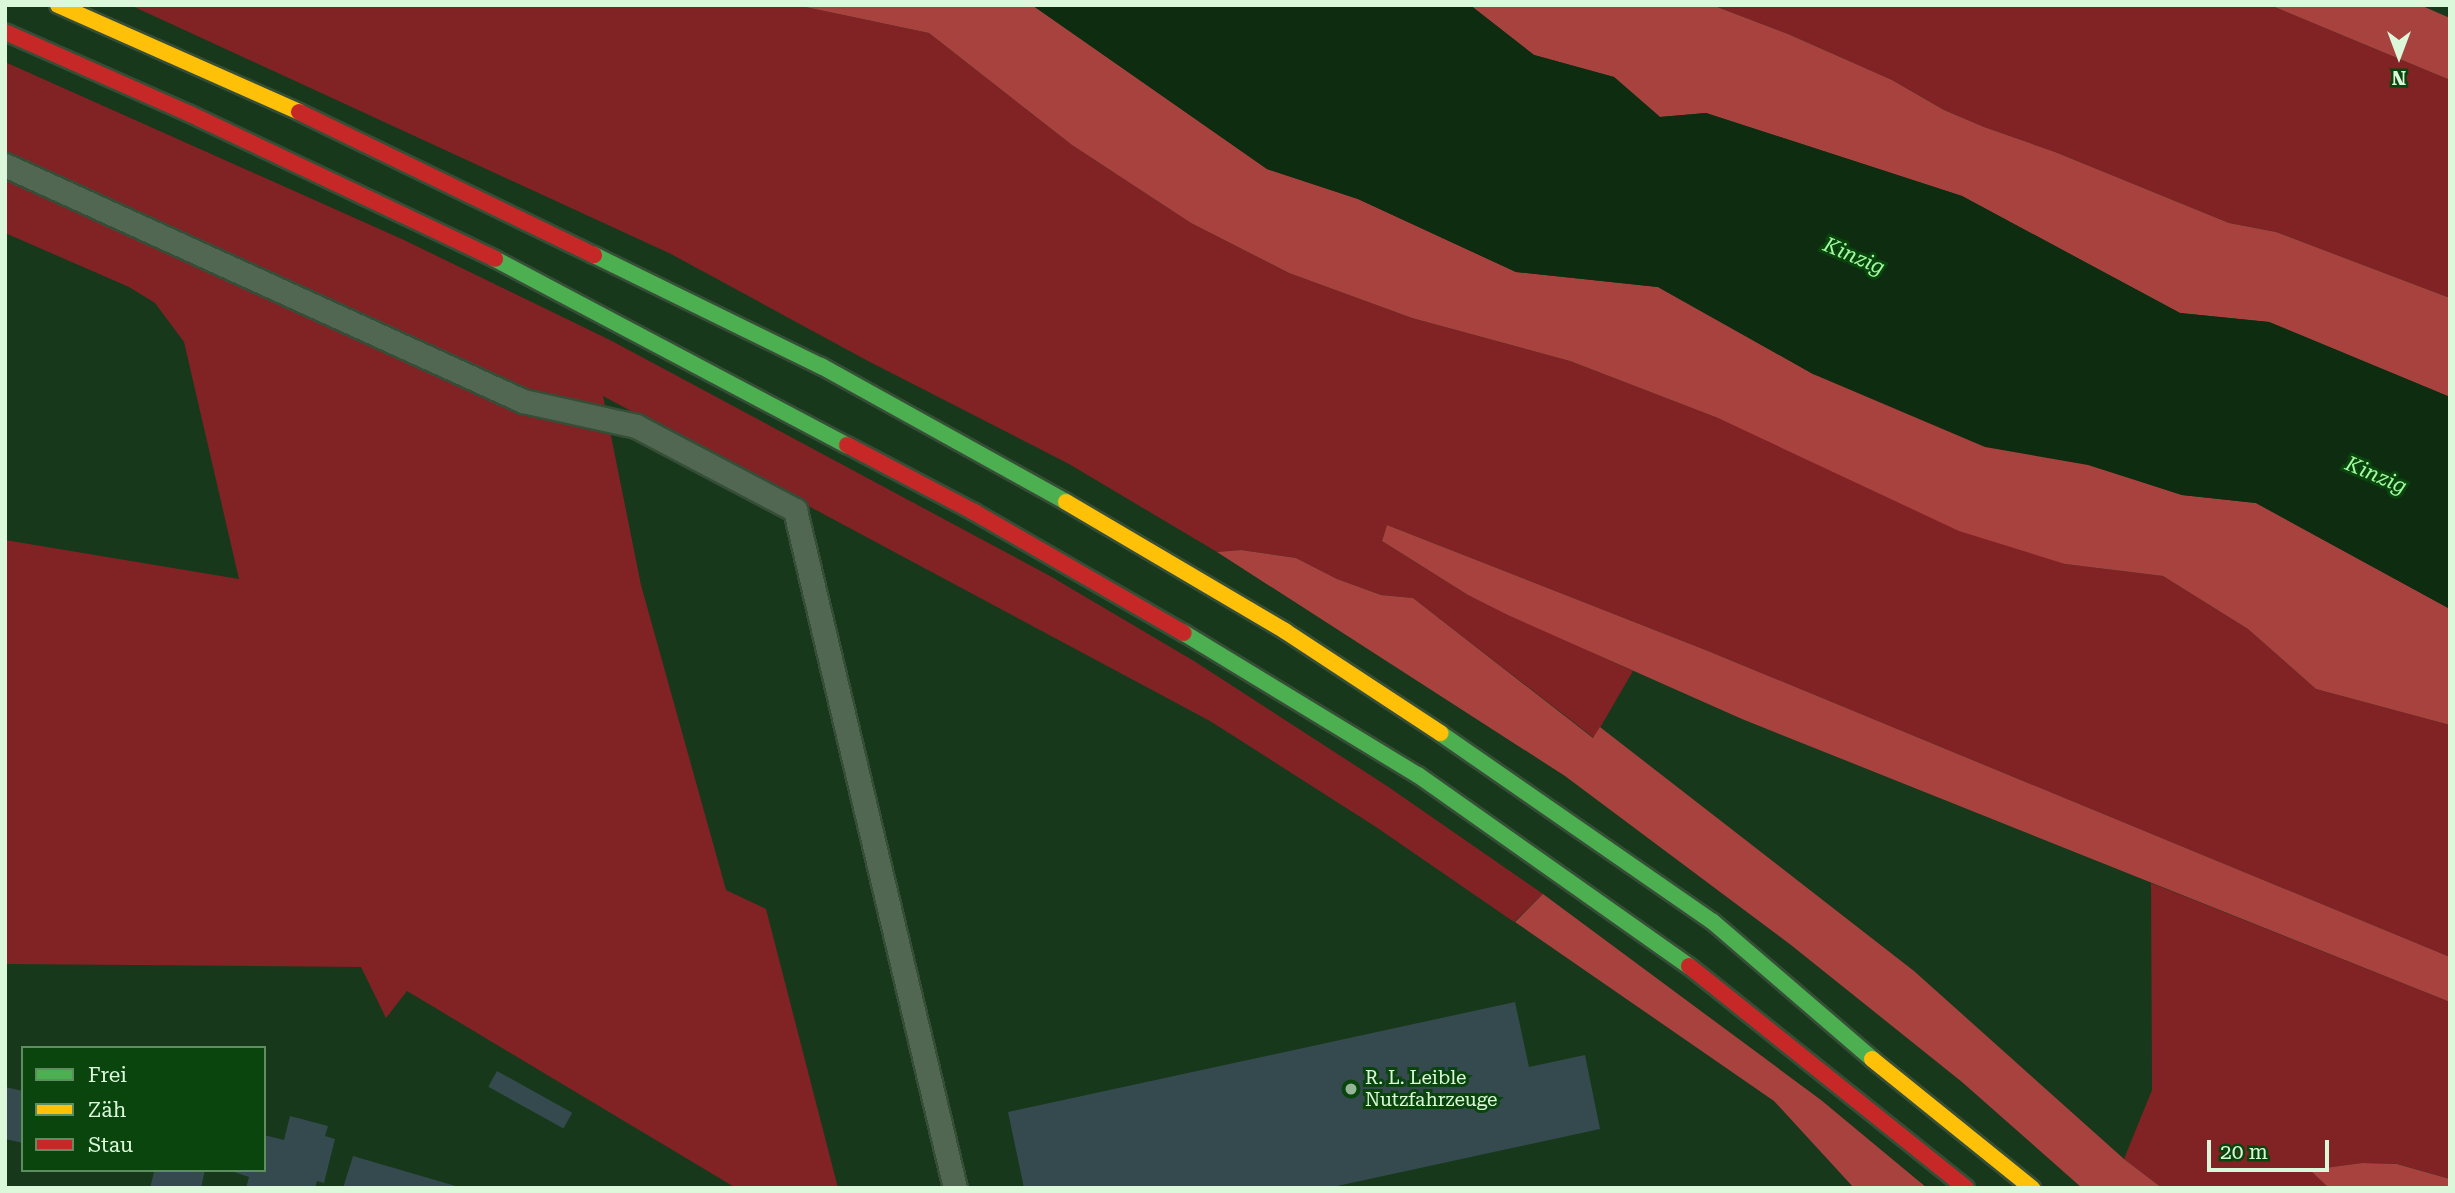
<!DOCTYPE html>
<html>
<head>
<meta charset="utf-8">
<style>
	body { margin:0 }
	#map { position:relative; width:2455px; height:1193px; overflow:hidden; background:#17381a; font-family:"Roboto Serif",serif }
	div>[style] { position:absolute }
	.green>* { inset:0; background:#812224 }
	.forest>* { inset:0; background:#a8423e }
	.water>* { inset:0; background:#0e2c0f }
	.building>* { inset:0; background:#344a4e; transform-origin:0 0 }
	.roads { filter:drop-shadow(2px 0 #364e37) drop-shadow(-2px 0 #364e37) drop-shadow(0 2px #364e37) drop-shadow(0 -2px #364e37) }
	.lane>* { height:23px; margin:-11.5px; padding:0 11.5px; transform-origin:11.5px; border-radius:11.5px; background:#526751 }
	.fast>* { height:16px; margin:-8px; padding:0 8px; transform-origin:8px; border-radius:8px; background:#4caf50 }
	.slow>* { height:16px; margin:-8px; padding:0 8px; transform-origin:8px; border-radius:8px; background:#ffc107 }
	.jam>* { height:16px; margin:-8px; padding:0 8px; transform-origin:8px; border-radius:8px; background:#c62828 }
	.dots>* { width:19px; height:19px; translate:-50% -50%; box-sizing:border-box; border:4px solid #0a450e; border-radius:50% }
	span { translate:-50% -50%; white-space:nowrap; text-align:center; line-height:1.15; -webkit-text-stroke:6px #0a450e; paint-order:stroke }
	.poi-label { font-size:19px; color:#dbf9da }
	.left { translate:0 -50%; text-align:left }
	.water-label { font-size:21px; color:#a1fc9f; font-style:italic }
	.frame { position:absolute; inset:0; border:7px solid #dbf9da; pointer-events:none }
	.legend { position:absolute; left:21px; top:1046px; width:245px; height:126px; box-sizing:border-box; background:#0a450e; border:2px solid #5e8d60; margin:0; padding:9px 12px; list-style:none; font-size:21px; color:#dbf9da }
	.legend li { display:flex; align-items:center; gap:14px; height:35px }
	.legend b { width:35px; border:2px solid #5e8d60 }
	.north { position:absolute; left:2364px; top:21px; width:70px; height:70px; -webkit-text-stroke:5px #0a450e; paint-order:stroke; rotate:180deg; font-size:19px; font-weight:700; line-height:28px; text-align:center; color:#dbf9da }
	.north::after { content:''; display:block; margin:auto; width:24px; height:32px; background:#dbf9da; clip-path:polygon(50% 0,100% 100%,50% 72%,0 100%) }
	.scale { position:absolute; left:2207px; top:1140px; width:122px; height:32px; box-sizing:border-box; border:4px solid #dbf9da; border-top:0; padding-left:9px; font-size:21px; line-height:24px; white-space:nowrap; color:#dbf9da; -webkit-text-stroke:5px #0a450e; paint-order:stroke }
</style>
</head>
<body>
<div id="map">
	<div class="green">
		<div style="clip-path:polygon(130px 5px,796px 5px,929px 33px,1072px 145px,1191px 223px,1289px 273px,1412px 318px,1570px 361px,1718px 418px,2065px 564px,2163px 576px,2248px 629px,2316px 689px,2450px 725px,2450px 957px,1708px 651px,1387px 525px,1382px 541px,1468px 595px,1633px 671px,1594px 738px,1413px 598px,1381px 595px,1337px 579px,1296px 558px,1241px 550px,1217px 552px,1069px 464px,868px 361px,671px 254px)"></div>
		<div style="clip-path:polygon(1712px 5px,2270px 5px,2450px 80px,2450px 298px,2276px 232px,2229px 223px,2055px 152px,1984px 127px,1944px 110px,1892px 80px,1788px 34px)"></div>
		<div style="clip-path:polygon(5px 62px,404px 240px,610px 340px,1050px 576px,1194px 661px,1387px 786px,1543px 894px,1514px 922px,1376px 827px,1210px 721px,603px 396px,641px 585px,726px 890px,766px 909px,838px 1188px,736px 1188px,407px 991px,386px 1018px,361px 967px,5px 964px,5px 540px,239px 579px,184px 342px,155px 303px,129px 287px,5px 233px)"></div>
		<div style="clip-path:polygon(2151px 883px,2450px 1002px,2450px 1179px,2398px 1164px,2362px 1163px,2311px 1170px,2329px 1188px,2162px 1188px,2124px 1159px,2152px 1090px)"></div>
	</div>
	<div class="forest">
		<div style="clip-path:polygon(796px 5px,1032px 5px,1267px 169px,1358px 199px,1516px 272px,1658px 287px,1813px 374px,2182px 495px,2256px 503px,2450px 609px,2450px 725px,2316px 689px,2248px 629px,2163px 576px,2065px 564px,1959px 531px,1718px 418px,1570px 361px,1412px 318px,1289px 273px,1191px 223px,1072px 145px,929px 33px)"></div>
		<div style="clip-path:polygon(1470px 5px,1712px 5px,1788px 34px,1892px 80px,1944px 110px,1984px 127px,2055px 152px,2229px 223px,2276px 232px,2450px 298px,2450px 397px,2269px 322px,2180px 313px,1962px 196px,1706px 113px,1660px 117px,1614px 77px,1534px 55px)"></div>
		<div style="clip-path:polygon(2270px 5px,2420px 5px,2450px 18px,2450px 80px)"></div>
		<div style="clip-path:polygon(1387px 525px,1708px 651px,2450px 957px,2450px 1002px,1742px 719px,1510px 616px,1468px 595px,1382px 541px)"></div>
		<div style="clip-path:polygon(1241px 550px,1296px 558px,1337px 579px,1381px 595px,1413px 598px,1593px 738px,1600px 727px,1914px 971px,2124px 1159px,2162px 1188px,2082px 1188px,1962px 1082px,1791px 945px,1565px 776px,1217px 552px)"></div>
		<div style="clip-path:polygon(1543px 894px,1821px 1100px,1927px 1188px,1854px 1188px,1774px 1101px,1515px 922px)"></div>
		<div style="clip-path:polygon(2362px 1163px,2397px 1164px,2450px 1179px,2450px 1188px,2329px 1188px,2310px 1170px)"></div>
	</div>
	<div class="water">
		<div style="clip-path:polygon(1032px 5px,1470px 5px,1534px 55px,1614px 77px,1660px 117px,1706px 113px,1962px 196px,2180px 313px,2269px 322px,2450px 397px,2450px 609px,2256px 503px,2182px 495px,2088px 465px,1985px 447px,1813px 374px,1658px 287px,1516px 272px,1358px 199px,1267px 169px)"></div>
	</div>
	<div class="building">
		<div style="clip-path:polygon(1515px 1002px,1529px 1067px,1585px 1055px,1600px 1129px,1328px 1188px,1024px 1188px,1008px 1112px)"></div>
		<div style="left:497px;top:1071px;width:86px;height:18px;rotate:29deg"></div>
		<div style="clip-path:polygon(5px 1087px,23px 1091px,23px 1143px,5px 1139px)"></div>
		<div style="clip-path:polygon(290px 1116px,328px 1126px,325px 1136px,335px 1139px,324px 1183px,317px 1181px,315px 1188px,246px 1188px,249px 1177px,228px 1170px,264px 1170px,264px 1135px,284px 1140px)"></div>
		<div style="clip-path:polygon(353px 1156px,459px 1187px,459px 1188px,343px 1188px)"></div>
		<div style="clip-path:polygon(149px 1170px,205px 1170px,201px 1188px,150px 1188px,154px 1172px)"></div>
	</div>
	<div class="roads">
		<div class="lane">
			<div style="left:5px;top:165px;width:569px;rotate:24.49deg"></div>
			<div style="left:523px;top:401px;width:116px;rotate:12.5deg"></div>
			<div style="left:636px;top:426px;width:180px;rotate:27.8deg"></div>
			<div style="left:795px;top:510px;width:697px;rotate:76.72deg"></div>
		</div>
		<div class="fast">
			<div style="left:594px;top:255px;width:253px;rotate:26.1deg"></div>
			<div style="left:821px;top:366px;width:280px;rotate:29deg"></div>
			<div style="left:495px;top:259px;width:398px;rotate:27.9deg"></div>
			<div style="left:1184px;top:633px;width:274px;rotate:31.3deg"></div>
			<div style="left:1418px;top:775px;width:332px;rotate:35.2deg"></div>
			<div style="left:1440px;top:733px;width:332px;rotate:34.7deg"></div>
			<div style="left:1713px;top:922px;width:210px;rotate:40.7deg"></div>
		</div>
		<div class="slow">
			<div style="left:58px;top:5px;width:264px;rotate:23.9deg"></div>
			<div style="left:1066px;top:502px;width:254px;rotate:30.5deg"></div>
			<div style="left:1285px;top:631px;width:186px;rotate:33.3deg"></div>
			<div style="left:1872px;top:1059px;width:206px;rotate:38.9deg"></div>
		</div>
		<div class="jam">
			<div style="left:5px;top:32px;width:200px;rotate:23.9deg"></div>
			<div style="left:188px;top:113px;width:340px;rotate:25.4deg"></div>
			<div style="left:299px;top:112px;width:328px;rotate:25.9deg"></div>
			<div style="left:847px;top:445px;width:144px;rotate:27.8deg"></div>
			<div style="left:974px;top:512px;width:242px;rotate:30deg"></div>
			<div style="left:1689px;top:966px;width:355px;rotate:38.7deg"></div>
		</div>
	</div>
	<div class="dots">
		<div style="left:1351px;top:1089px;background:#96b597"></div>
	</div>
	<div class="poi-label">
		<span class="left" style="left:1365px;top:1089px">R. L. Leible<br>Nutzfahrzeuge</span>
	</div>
	<div class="water-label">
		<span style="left:1854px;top:256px;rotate:23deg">Kinzig</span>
		<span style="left:2376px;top:475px;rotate:23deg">Kinzig</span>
	</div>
	<div class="frame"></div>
	<ul class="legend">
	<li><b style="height:9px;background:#4caf50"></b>Frei</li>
	<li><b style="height:9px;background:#ffc107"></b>Zäh</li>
	<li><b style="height:9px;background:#c62828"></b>Stau</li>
	</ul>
	<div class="north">N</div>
	<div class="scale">20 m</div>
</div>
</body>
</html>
